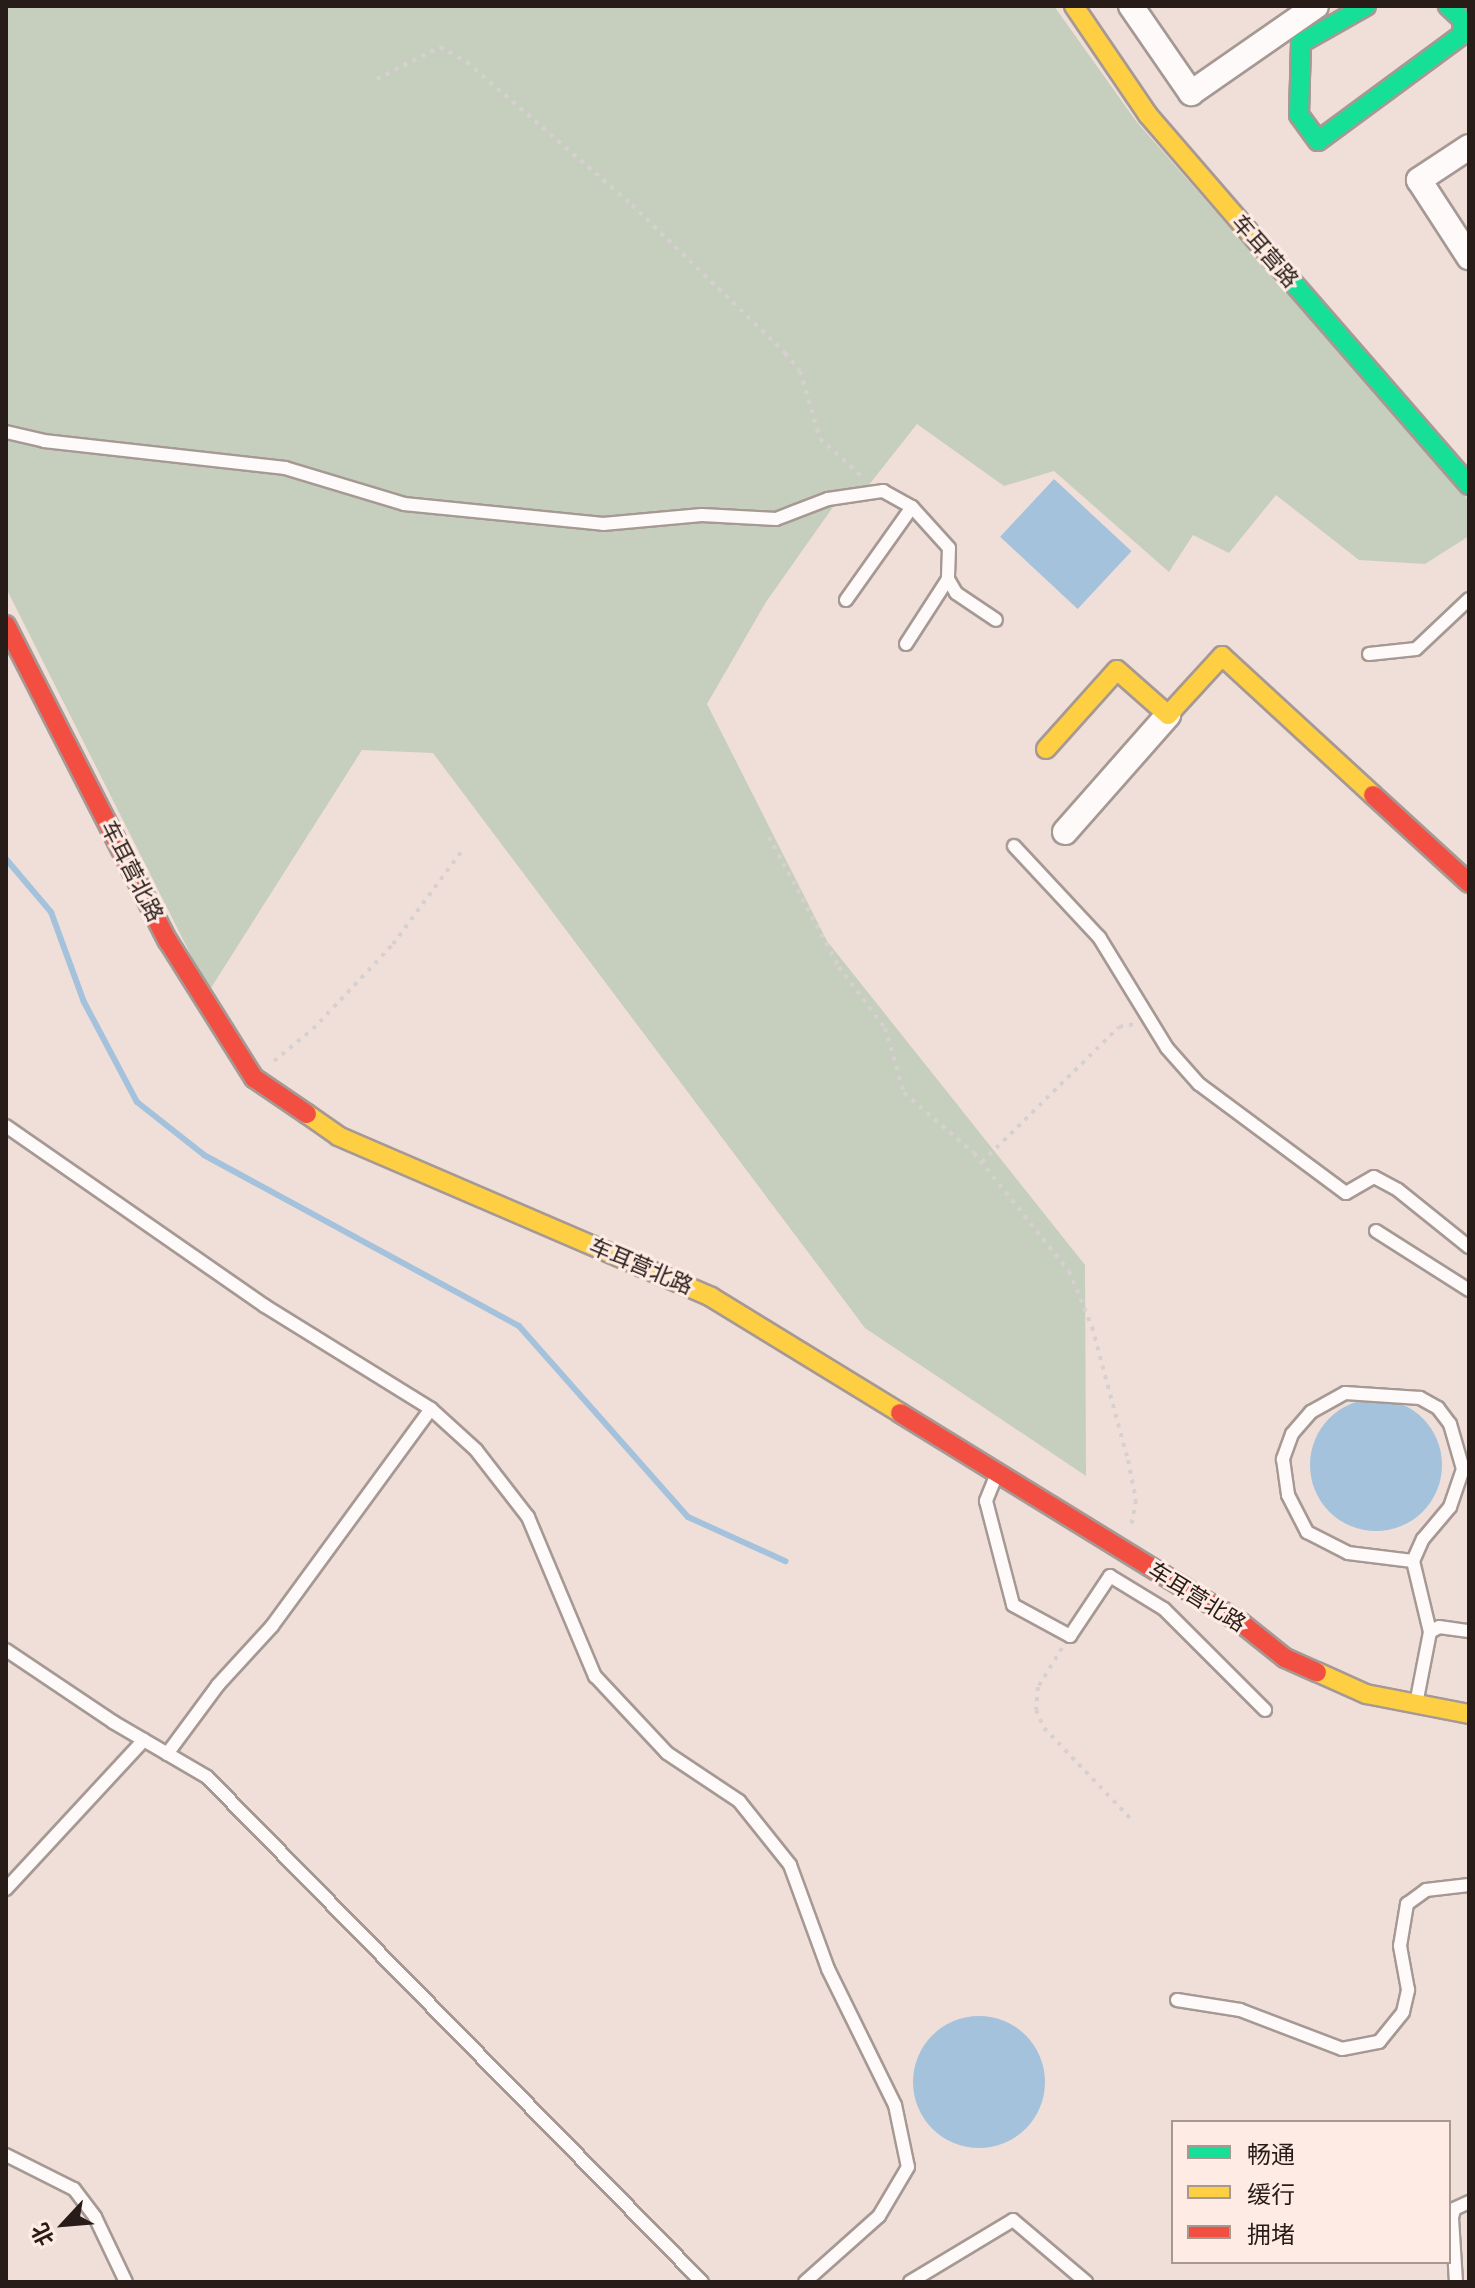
<!DOCTYPE html>
<html>
<head>
<meta charset="utf-8">
<style>
	body { margin:0 }
	#map { position:relative; width:1475px; height:2288px; overflow:hidden; background:#f0dfd9; font-family:"PT Sans","Noto Sans SC",sans-serif }
	div>[style] { position:absolute }
	.green>* { inset:0; background:#c6cebd }
	.water>* { inset:0; background:#a4c2dc; transform-origin:0 0 }
	.round { border-radius:50% }
	.stream>* { height:6px; margin:-3px; padding:0 3px; transform-origin:3px; border-radius:3px; background:#a4c2dc }
	.path>* { height:4px; margin-top:-2px; transform-origin:0; background:repeating-linear-gradient(90deg,#d6d1d0 0 4px,transparent 0 10px) }
	.roads { filter:drop-shadow(2px 0 #a69994) drop-shadow(-2px 0 #a69994) drop-shadow(0 2px #a69994) drop-shadow(0 -2px #a69994) }
	.lane>* { height:12px; margin:-6px; padding:0 6px; transform-origin:6px; border-radius:6px; background:#fdfaf9 }
	.street>* { height:24px; margin:-12px; padding:0 12px; transform-origin:12px; border-radius:12px; background:#fdfaf9 }
	.fast>* { height:18px; margin:-9px; padding:0 9px; transform-origin:9px; border-radius:9px; background:#16e098 }
	.slow>* { height:18px; margin:-9px; padding:0 9px; transform-origin:9px; border-radius:9px; background:#ffcf43 }
	.jam>* { height:18px; margin:-9px; padding:0 9px; transform-origin:9px; border-radius:9px; background:#f24e42 }
	span { translate:-50% -50%; white-space:nowrap; text-align:center; line-height:1.15; -webkit-text-stroke:6px #feebe4; paint-order:stroke }
	.street-label { font-size:22px; color:#271c18 }
	.frame { position:absolute; inset:0; border:8px solid #271c18; pointer-events:none }
	.legend { position:absolute; left:1171px; top:2120px; width:280px; height:144px; box-sizing:border-box; background:#feebe4; border:2px solid #a89892; margin:0; padding:10px 14px; list-style:none; font-size:24px; color:#271c18 }
	.legend li { display:flex; align-items:center; gap:16px; height:40px }
	.legend b { width:40px; border:2px solid #a89892 }
	.north { position:absolute; left:24px; top:2184px; width:80px; height:80px; -webkit-text-stroke:6px #feebe4; paint-order:stroke; rotate:244deg; font-size:22px; font-weight:700; line-height:32px; text-align:center; color:#271c18 }
	.north::after { content:''; display:block; margin:auto; width:28px; height:36px; background:#271c18; clip-path:polygon(50% 0,100% 100%,50% 72%,0 100%) }
</style>
</head>
<body>
<div id="map">
	<div class="green">
		<div style="clip-path:polygon(6px 6px,1054px 6px,1136px 121px,1469px 501px,1469px 536px,1425px 564px,1359px 560px,1276px 495px,1229px 553px,1193px 535px,1169px 572px,1054px 471px,1004px 486px,917px 424px,868px 486px,845px 490px,766px 602px,707px 704px,827px 941px,1085px 1265px,1086px 1476px,865px 1328px,433px 753px,362px 750px,209px 991px,6px 588px)"></div>
	</div>
	<div class="water">
		<div style="left:1054px;top:479px;width:106px;height:79px;rotate:43deg"></div>
		<div class="round" style="left:1310px;top:1399px;width:132px;height:132px"></div>
		<div class="round" style="left:913px;top:2016px;width:132px;height:132px"></div>
	</div>
	<div class="stream">
		<div style="left:6px;top:859px;width:70px;rotate:49.7deg"></div>
		<div style="left:51px;top:912px;width:96px;rotate:69.9deg"></div>
		<div style="left:84px;top:1002px;width:113px;rotate:62.1deg"></div>
		<div style="left:137px;top:1102px;width:85px;rotate:38.3deg"></div>
		<div style="left:204px;top:1155px;width:358px;rotate:28.5deg"></div>
		<div style="left:519px;top:1326px;width:255px;rotate:48.5deg"></div>
		<div style="left:688px;top:1517px;width:107px;rotate:24.4deg"></div>
	</div>
	<div class="path">
		<div style="left:377px;top:79px;width:71px;rotate:-26.9deg"></div>
		<div style="left:440px;top:47px;width:31px;rotate:29deg"></div>
		<div style="left:467px;top:62px;width:218px;rotate:40.9deg"></div>
		<div style="left:632px;top:205px;width:213px;rotate:44deg"></div>
		<div style="left:785px;top:353px;width:23px;rotate:50deg"></div>
		<div style="left:800px;top:371px;width:71px;rotate:73.6deg"></div>
		<div style="left:820px;top:439px;width:59px;rotate:41.6deg"></div>
		<div style="left:769px;top:837px;width:148px;rotate:61.7deg"></div>
		<div style="left:839px;top:967px;width:76px;rotate:53deg"></div>
		<div style="left:885px;top:1028px;width:68px;rotate:73.7deg"></div>
		<div style="left:904px;top:1093px;width:92px;rotate:40.6deg"></div>
		<div style="left:974px;top:1153px;width:151px;rotate:51.2deg"></div>
		<div style="left:1069px;top:1271px;width:61px;rotate:67.7deg"></div>
		<div style="left:1092px;top:1327px;width:138px;rotate:74.9deg"></div>
		<div style="left:1128px;top:1460px;width:41px;rotate:78.7deg"></div>
		<div style="left:1136px;top:1500px;width:25px;rotate:101deg"></div>
		<div style="left:274px;top:1061px;width:50px;rotate:-39.4deg"></div>
		<div style="left:313px;top:1029px;width:117px;rotate:-46.7deg"></div>
		<div style="left:393px;top:944px;width:114px;rotate:-53.5deg"></div>
		<div style="left:982px;top:1162px;width:192px;rotate:-44.6deg"></div>
		<div style="left:1119px;top:1027px;width:15px;rotate:-11deg"></div>
		<div style="left:1062px;top:1648px;width:46px;rotate:121.6deg"></div>
		<div style="left:1038px;top:1687px;width:23px;rotate:95deg"></div>
		<div style="left:1036px;top:1710px;width:20px;rotate:66deg"></div>
		<div style="left:1044px;top:1728px;width:127px;rotate:46.3deg"></div>
	</div>
	<div class="roads">
		<div class="lane">
			<div style="left:6px;top:432px;width:39px;rotate:13deg"></div>
			<div style="left:44px;top:441px;width:243px;rotate:6.4deg"></div>
			<div style="left:285px;top:468px;width:124px;rotate:16.8deg"></div>
			<div style="left:404px;top:504px;width:200px;rotate:5.7deg"></div>
			<div style="left:603px;top:524px;width:99px;rotate:-5.2deg"></div>
			<div style="left:702px;top:515px;width:74px;rotate:3.1deg"></div>
			<div style="left:776px;top:519px;width:56px;rotate:-21deg"></div>
			<div style="left:828px;top:499px;width:56px;rotate:-8.3deg"></div>
			<div style="left:883px;top:491px;width:33px;rotate:29deg"></div>
			<div style="left:912px;top:507px;width:55px;rotate:47.9deg"></div>
			<div style="left:949px;top:548px;width:31px;rotate:92deg"></div>
			<div style="left:948px;top:579px;width:16px;rotate:60deg"></div>
			<div style="left:956px;top:593px;width:48px;rotate:34deg"></div>
			<div style="left:846px;top:600px;width:114px;rotate:-54.6deg"></div>
			<div style="left:906px;top:644px;width:77px;rotate:-57.1deg"></div>
			<div style="left:1369px;top:654px;width:47px;rotate:-6.1deg"></div>
			<div style="left:1416px;top:649px;width:73px;rotate:-43.3deg"></div>
			<div style="left:1014px;top:846px;width:125px;rotate:47deg"></div>
			<div style="left:1099px;top:937px;width:130px;rotate:58.5deg"></div>
			<div style="left:1167px;top:1048px;width:48px;rotate:48.4deg"></div>
			<div style="left:1199px;top:1084px;width:183px;rotate:36.6deg"></div>
			<div style="left:1346px;top:1193px;width:32px;rotate:-30deg"></div>
			<div style="left:1374px;top:1177px;width:27px;rotate:28deg"></div>
			<div style="left:1398px;top:1190px;width:91px;rotate:38.8deg"></div>
			<div style="left:6px;top:1126px;width:315px;rotate:34.8deg"></div>
			<div style="left:265px;top:1306px;width:195px;rotate:31.8deg"></div>
			<div style="left:431px;top:1409px;width:61px;rotate:42.3deg"></div>
			<div style="left:476px;top:1450px;width:85px;rotate:52.2deg"></div>
			<div style="left:528px;top:1517px;width:173px;rotate:67.2deg"></div>
			<div style="left:595px;top:1676px;width:105px;rotate:46.9deg"></div>
			<div style="left:667px;top:1753px;width:87px;rotate:33.7deg"></div>
			<div style="left:739px;top:1801px;width:82px;rotate:51.4deg"></div>
			<div style="left:790px;top:1865px;width:111px;rotate:69.9deg"></div>
			<div style="left:828px;top:1969px;width:152px;rotate:63.8deg"></div>
			<div style="left:895px;top:2105px;width:63px;rotate:78.2deg"></div>
			<div style="left:908px;top:2167px;width:57px;rotate:120.6deg"></div>
			<div style="left:879px;top:2216px;width:99px;rotate:138.3deg"></div>
			<div style="left:1376px;top:1231px;width:110px;rotate:32.4deg"></div>
			<div style="left:996px;top:1476px;width:27px;rotate:112deg"></div>
			<div style="left:986px;top:1501px;width:107px;rotate:75.4deg"></div>
			<div style="left:1013px;top:1605px;width:65px;rotate:28.5deg"></div>
			<div style="left:1070px;top:1636px;width:72px;rotate:-56.3deg"></div>
			<div style="left:1110px;top:1576px;width:63px;rotate:31.4deg"></div>
			<div style="left:1164px;top:1609px;width:143px;rotate:45deg"></div>
			<div style="left:1413px;top:1561px;width:24px;rotate:-66deg"></div>
			<div style="left:1423px;top:1539px;width:42px;rotate:-49.8deg"></div>
			<div style="left:1450px;top:1507px;width:40px;rotate:-71.1deg"></div>
			<div style="left:1463px;top:1469px;width:47px;rotate:-106.1deg"></div>
			<div style="left:1450px;top:1424px;width:20px;rotate:-127deg"></div>
			<div style="left:1438px;top:1408px;width:21px;rotate:-151deg"></div>
			<div style="left:1420px;top:1398px;width:75px;rotate:-176.2deg"></div>
			<div style="left:1345px;top:1393px;width:39px;rotate:151deg"></div>
			<div style="left:1311px;top:1412px;width:29px;rotate:131deg"></div>
			<div style="left:1292px;top:1434px;width:27px;rotate:110deg"></div>
			<div style="left:1283px;top:1459px;width:36px;rotate:82deg"></div>
			<div style="left:1288px;top:1495px;width:42px;rotate:62.8deg"></div>
			<div style="left:1307px;top:1532px;width:46px;rotate:27.1deg"></div>
			<div style="left:1348px;top:1553px;width:65px;rotate:7deg"></div>
			<div style="left:1413px;top:1561px;width:73px;rotate:76.5deg"></div>
			<div style="left:6px;top:1650px;width:129px;rotate:33.9deg"></div>
			<div style="left:113px;top:1722px;width:109px;rotate:30.3deg"></div>
			<div style="left:207px;top:1777px;width:707px;rotate:45.57deg"></div>
			<div style="left:1416px;top:1704px;width:73px;rotate:-79deg"></div>
			<div style="left:1430px;top:1632px;width:10px;rotate:-29deg"></div>
			<div style="left:1439px;top:1627px;width:30px;rotate:8deg"></div>
			<div style="left:167px;top:1754px;width:86px;rotate:-53.5deg"></div>
			<div style="left:218px;top:1685px;width:80px;rotate:-47.5deg"></div>
			<div style="left:272px;top:1626px;width:269px;rotate:-53.8deg"></div>
			<div style="left:6px;top:1889px;width:203px;rotate:-47.2deg"></div>
			<div style="left:1177px;top:2000px;width:64px;rotate:9deg"></div>
			<div style="left:1240px;top:2010px;width:109px;rotate:20.9deg"></div>
			<div style="left:1342px;top:2049px;width:38px;rotate:-11deg"></div>
			<div style="left:1379px;top:2042px;width:38px;rotate:-51deg"></div>
			<div style="left:1403px;top:2012px;width:23px;rotate:-77deg"></div>
			<div style="left:1408px;top:1990px;width:45px;rotate:-100.3deg"></div>
			<div style="left:1400px;top:1946px;width:43px;rotate:-80.5deg"></div>
			<div style="left:1407px;top:1904px;width:24px;rotate:-36deg"></div>
			<div style="left:1426px;top:1890px;width:43px;rotate:-6.6deg"></div>
			<div style="left:6px;top:2155px;width:76px;rotate:26.6deg"></div>
			<div style="left:74px;top:2189px;width:35px;rotate:53deg"></div>
			<div style="left:95px;top:2217px;width:72px;rotate:64.5deg"></div>
			<div style="left:910px;top:2282px;width:120px;rotate:-31deg"></div>
			<div style="left:1013px;top:2220px;width:96px;rotate:40.3deg"></div>
			<div style="left:1456px;top:2282px;width:64px;rotate:-93.6deg"></div>
			<div style="left:1452px;top:2218px;width:9px;rotate:-77deg"></div>
			<div style="left:1454px;top:2209px;width:17px;rotate:-25deg"></div>
		</div>
		<div class="street">
			<div style="left:1131px;top:6px;width:106px;rotate:55.4deg"></div>
			<div style="left:1191px;top:93px;width:152px;rotate:-34.8deg"></div>
			<div style="left:1469px;top:147px;width:60px;rotate:146.6deg"></div>
			<div style="left:1419px;top:180px;width:92px;rotate:57deg"></div>
			<div style="left:1065px;top:832px;width:156px;rotate:-48.6deg"></div>
		</div>
		<div class="fast">
			<div style="left:1366px;top:6px;width:75px;rotate:150.4deg"></div>
			<div style="left:1301px;top:43px;width:72px;rotate:91.6deg"></div>
			<div style="left:1299px;top:115px;width:32px;rotate:54deg"></div>
			<div style="left:1318px;top:141px;width:179px;rotate:-36.4deg"></div>
			<div style="left:1462px;top:35px;width:15px;rotate:-86deg"></div>
			<div style="left:1463px;top:20px;width:21px;rotate:-137deg"></div>
			<div style="left:1282px;top:270px;width:285px;rotate:49deg"></div>
		</div>
		<div class="slow">
			<div style="left:1074px;top:6px;width:132px;rotate:55.8deg"></div>
			<div style="left:1148px;top:115px;width:205px;rotate:49.2deg"></div>
			<div style="left:1046px;top:749px;width:106px;rotate:-48.1deg"></div>
			<div style="left:1117px;top:670px;width:68px;rotate:41.4deg"></div>
			<div style="left:1168px;top:715px;width:80px;rotate:-47.5deg"></div>
			<div style="left:1222px;top:656px;width:205px;rotate:42.6deg"></div>
			<div style="left:307px;top:1114px;width:38px;rotate:35deg"></div>
			<div style="left:338px;top:1136px;width:406px;rotate:23.3deg"></div>
			<div style="left:711px;top:1297px;width:222px;rotate:31.5deg"></div>
			<div style="left:1317px;top:1672px;width:54px;rotate:24.2deg"></div>
			<div style="left:1366px;top:1694px;width:105px;rotate:11deg"></div>
		</div>
		<div class="jam">
			<div style="left:6px;top:625px;width:355px;rotate:62.9deg"></div>
			<div style="left:168px;top:941px;width:162px;rotate:57.9deg"></div>
			<div style="left:254px;top:1078px;width:64px;rotate:34.2deg"></div>
			<div style="left:1373px;top:795px;width:130px;rotate:42.5deg"></div>
			<div style="left:900px;top:1413px;width:399px;rotate:31.6deg"></div>
			<div style="left:1240px;top:1622px;width:58px;rotate:38.7deg"></div>
			<div style="left:1285px;top:1658px;width:35px;rotate:24deg"></div>
		</div>
	</div>
	<div class="street-label">
		<span style="left:1265px;top:251px;rotate:49deg">车耳营路</span>
		<span style="left:132px;top:871px;rotate:63deg">车耳营北路</span>
		<span style="left:641px;top:1266px;rotate:23deg">车耳营北路</span>
		<span style="left:1197px;top:1597px;rotate:32deg">车耳营北路</span>
	</div>
	<div class="frame"></div>
	<ul class="legend">
	<li><b style="height:10px;background:#16e098"></b>畅通</li>
	<li><b style="height:10px;background:#ffcf43"></b>缓行</li>
	<li><b style="height:10px;background:#f24e42"></b>拥堵</li>
	</ul>
	<div class="north">北</div>
</div>
</body>
</html>
